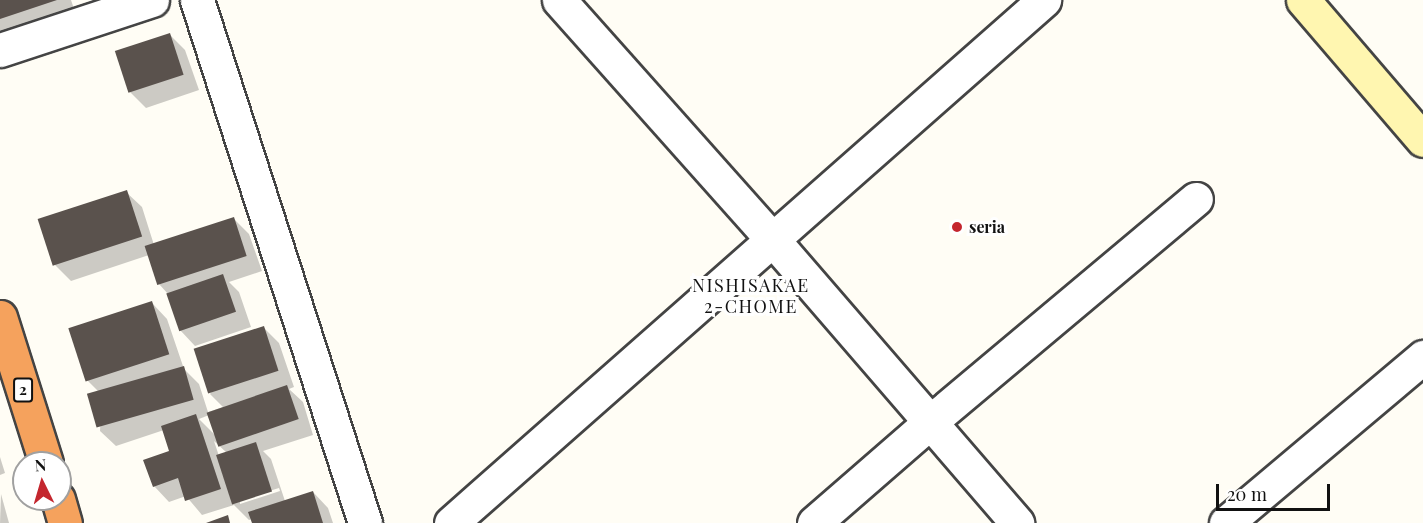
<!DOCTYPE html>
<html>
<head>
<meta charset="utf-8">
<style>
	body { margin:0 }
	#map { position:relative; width:1423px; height:523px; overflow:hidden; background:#fffdf5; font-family:"Playfair Display",serif }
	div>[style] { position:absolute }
	.shadow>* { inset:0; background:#0003 }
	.building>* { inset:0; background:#5a524d; transform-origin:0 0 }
	.roads { filter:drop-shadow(2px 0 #444) drop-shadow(-2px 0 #444) drop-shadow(0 2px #444) drop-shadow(0 -2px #444) }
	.street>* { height:33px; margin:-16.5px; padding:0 16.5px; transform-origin:16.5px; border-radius:16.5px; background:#fff }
	.secondary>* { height:33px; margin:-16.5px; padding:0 16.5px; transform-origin:16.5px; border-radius:16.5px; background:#fff6b0 }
	.highway>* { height:33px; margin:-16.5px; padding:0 16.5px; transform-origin:16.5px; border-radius:16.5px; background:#f5a25d }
	.dots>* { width:16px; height:16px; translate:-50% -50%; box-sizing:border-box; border:3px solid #fff; border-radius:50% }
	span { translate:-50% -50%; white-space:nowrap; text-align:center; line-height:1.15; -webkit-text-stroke:6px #fff; paint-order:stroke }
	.shield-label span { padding:2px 4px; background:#fff; border:2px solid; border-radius:4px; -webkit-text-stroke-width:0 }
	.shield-label { font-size:15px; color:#111; font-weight:700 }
	.poi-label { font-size:16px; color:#111; font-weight:700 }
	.left { translate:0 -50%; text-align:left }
	.neighbourhood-label { font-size:18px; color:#111; letter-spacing:1.5px }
	.north { position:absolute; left:12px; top:451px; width:60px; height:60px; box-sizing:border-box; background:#fff; border:2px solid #a0a0a0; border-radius:50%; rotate:355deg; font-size:16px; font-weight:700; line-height:24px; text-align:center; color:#111 }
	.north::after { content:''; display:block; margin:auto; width:21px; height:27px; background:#c4262e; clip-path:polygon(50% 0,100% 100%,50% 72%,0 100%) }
	.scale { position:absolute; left:1216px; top:484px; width:114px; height:27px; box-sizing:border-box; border:3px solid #111; border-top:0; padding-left:8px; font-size:18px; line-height:21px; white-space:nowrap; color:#111; -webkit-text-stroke:4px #fff; paint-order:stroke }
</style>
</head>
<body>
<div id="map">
	<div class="shadow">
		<div style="clip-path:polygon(0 0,71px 0,79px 24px,0 50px)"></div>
		<div style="clip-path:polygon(170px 35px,185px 50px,199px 90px,146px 108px,130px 92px)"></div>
		<div style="clip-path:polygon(126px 192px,142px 207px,154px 245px,234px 219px,249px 234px,262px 271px,229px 282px,239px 292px,251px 327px,195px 346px,180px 330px,168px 294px,159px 284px,149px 255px,71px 281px,55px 265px)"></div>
		<div style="clip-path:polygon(evenodd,152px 303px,167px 319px,184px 369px,199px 384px,208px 412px,223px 407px,210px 394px,264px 328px,279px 343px,294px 387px,289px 389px,303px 402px,313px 435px,263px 451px,271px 459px,285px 501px,313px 492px,328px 508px,333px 523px,253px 523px,252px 519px,249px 520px,234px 505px,202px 515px,186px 496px,169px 502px,154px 486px,171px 452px,164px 430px,116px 446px,100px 431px,102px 395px,88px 381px,71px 330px,152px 303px,209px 415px,216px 436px,199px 419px,209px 415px,152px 303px,214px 441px,227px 453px,219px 456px,214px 441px,152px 303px,279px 488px,280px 491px,240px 504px,240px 500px,279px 488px)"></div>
		<div style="clip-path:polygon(0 457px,5px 473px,0 475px)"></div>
		<div style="clip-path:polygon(1px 494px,9px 523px,0 523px)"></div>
	</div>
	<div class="building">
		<div style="clip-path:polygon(0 0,57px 0,0 19px)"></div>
		<div style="left:170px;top:33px;width:44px;height:58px;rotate:72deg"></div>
		<div style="left:127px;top:190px;width:49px;height:94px;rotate:72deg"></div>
		<div style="left:234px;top:217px;width:41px;height:94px;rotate:72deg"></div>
		<div style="left:223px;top:274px;width:40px;height:60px;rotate:71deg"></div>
		<div style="left:152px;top:301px;width:56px;height:88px;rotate:72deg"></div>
		<div style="left:264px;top:326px;width:47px;height:74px;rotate:72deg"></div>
		<div style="left:184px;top:366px;width:35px;height:101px;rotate:74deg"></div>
		<div style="left:287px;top:385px;width:36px;height:85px;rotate:71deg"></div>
		<div style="clip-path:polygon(196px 414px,221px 489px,185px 501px,178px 478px,153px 487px,143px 460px,169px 451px,161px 426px)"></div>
		<div style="left:256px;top:442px;width:52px;height:42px;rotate:72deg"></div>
		<div style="clip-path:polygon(313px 491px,323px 523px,252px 523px,248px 512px)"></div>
		<div style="clip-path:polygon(228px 515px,230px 523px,206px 523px)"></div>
	</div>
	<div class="roads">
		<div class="street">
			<div style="left:197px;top:0;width:549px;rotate:72.19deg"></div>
			<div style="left:559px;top:0;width:322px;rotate:48.3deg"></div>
			<div style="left:773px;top:240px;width:374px;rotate:49.2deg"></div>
			<div style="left:0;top:50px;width:160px;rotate:-18.2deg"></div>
			<div style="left:451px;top:523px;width:791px;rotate:-41.41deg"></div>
			<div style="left:814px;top:523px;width:154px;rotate:-41deg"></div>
			<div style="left:930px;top:422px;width:347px;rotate:-40deg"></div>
			<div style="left:1226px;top:523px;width:258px;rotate:-40.1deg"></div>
		</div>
		<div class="secondary">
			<div style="left:1303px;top:0;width:184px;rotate:49.4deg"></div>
		</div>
		<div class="highway">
			<div style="left:0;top:317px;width:153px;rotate:72.5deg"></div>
			<div style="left:58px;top:499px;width:25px;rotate:74deg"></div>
		</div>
	</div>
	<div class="dots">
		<div style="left:957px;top:227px;background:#c4262e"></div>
	</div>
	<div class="shield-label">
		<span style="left:23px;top:390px">2</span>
	</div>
	<div class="poi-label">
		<span class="left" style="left:969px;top:227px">seria</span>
	</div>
	<div class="neighbourhood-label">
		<span style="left:751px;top:296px">NISHISAKAE<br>2-CHOME</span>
	</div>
	<div class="north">N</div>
	<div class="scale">20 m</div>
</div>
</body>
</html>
